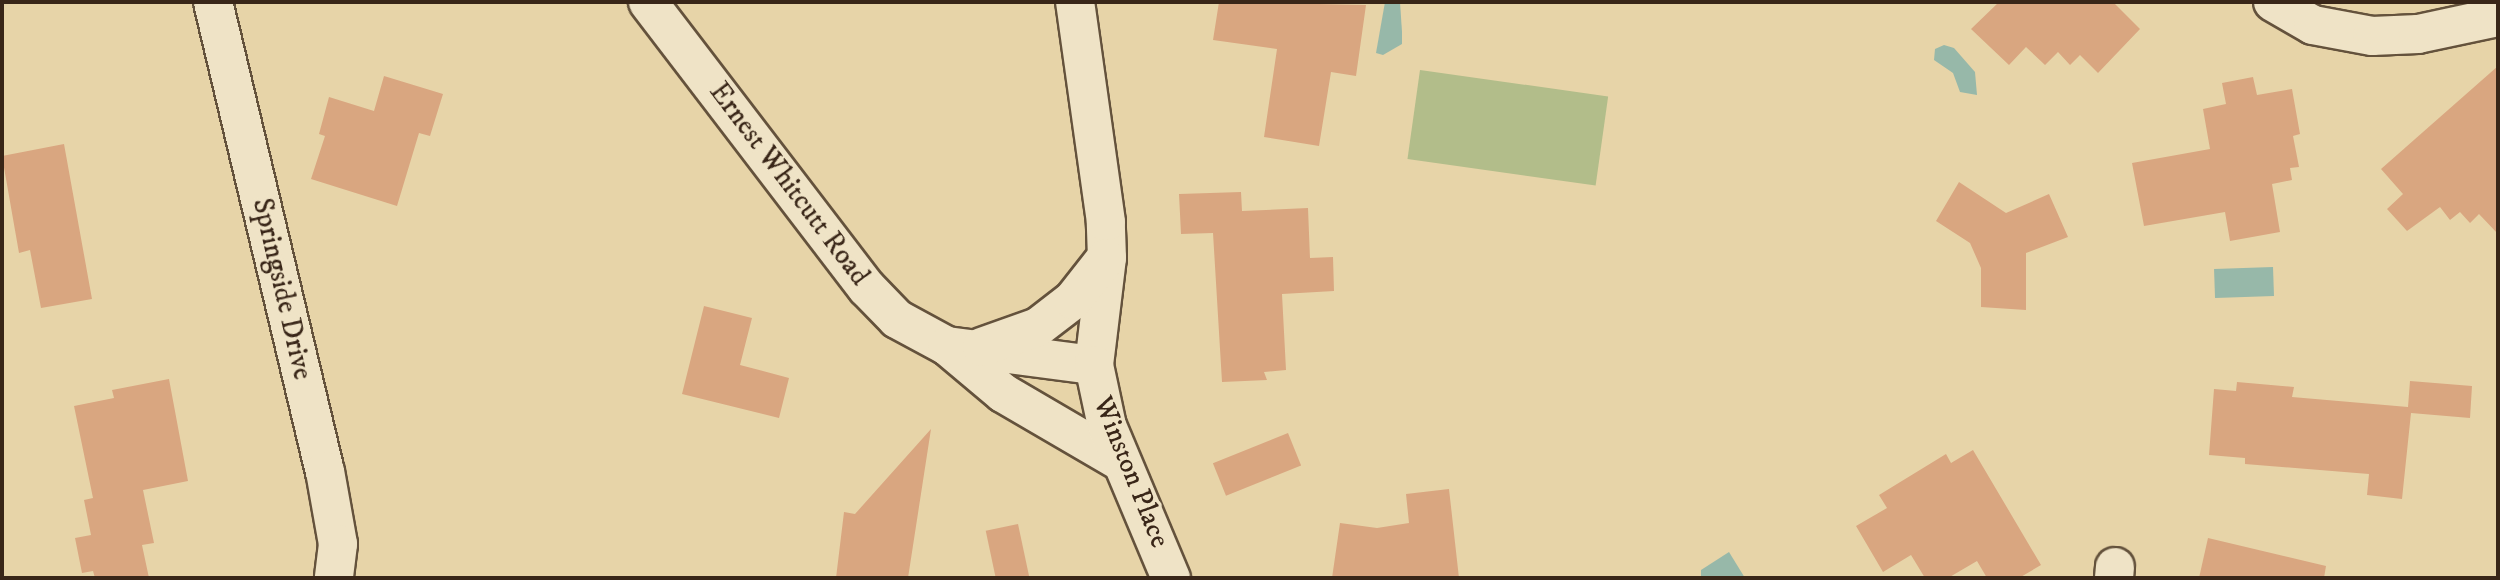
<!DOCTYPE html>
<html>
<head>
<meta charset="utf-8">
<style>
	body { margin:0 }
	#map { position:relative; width:2500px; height:580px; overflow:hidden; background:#e7d4a8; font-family:"IM FELL DW Pica",serif }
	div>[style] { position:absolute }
	.green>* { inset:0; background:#b2bd8a; transform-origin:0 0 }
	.water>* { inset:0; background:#97b8a9; transform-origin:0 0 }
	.building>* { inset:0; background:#d9a680; transform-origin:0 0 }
	.roads { filter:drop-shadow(2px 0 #64523c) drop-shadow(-2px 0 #64523c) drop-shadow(0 2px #64523c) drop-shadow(0 -2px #64523c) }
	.street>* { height:38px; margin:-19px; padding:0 19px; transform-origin:19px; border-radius:19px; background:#efe3c6 }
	span { translate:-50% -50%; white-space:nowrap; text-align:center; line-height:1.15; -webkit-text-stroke:6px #efe3c6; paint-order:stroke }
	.street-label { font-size:28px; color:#392618 }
	.frame { position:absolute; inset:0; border:4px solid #392618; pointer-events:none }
</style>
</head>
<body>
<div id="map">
	<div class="green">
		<div style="left:1420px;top:70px;width:190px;height:90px;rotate:8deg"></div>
	</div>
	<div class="water">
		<div style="clip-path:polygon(1385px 2px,1400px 2px,1402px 32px,1402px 44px,1383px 55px,1376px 53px)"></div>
		<div style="clip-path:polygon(1944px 45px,1954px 48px,1975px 72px,1977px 95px,1960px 92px,1953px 73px,1934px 60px,1935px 49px)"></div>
		<div style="left:2273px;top:267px;width:29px;height:59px;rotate:88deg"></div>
		<div style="clip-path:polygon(1729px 552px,1745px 578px,1701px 578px,1701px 570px)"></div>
	</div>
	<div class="building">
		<div style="clip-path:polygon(1219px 2px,1366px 5px,1356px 76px,1331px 72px,1319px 146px,1264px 137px,1277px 49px,1213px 40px)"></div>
		<div style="clip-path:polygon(1999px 2px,2113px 2px,2140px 29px,2098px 73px,2080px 55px,2070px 65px,2058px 52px,2045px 65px,2026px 47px,2009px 65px,1971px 29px)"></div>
		<div style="clip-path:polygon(2498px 66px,2498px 234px,2479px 214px,2470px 223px,2460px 212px,2450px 220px,2440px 207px,2407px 231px,2387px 209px,2403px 194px,2381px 169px)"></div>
		<div style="clip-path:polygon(384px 76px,443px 94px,430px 136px,419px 133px,397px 206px,311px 179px,325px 136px,319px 134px,329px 97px,374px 111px)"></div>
		<div style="clip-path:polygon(2253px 77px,2257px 95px,2292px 89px,2300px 134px,2293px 136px,2299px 167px,2290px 168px,2292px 180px,2272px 184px,2280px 232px,2230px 241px,2225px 212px,2144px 226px,2132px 163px,2210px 149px,2203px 109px,2226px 104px,2222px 83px)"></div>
		<div style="clip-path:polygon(64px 144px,92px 299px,41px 308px,30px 250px,19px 253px,2px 156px)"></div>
		<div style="clip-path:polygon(1959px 182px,2006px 213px,2049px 194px,2068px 237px,2026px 253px,2026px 310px,1981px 307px,1981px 268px,1970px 243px,1936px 221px)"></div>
		<div style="clip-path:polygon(1241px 192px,1242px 211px,1308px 208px,1310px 258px,1333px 257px,1334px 291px,1282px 294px,1286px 370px,1264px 372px,1267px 380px,1222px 382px,1213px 233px,1181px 234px,1179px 194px)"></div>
		<div style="clip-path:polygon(704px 306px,752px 318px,740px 365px,789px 378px,779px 418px,682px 394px)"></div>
		<div style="clip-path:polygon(169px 379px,188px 481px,143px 490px,154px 543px,142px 545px,149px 578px,95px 578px,93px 571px,82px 573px,75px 538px,91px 535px,84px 500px,93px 498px,74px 406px,114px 398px,112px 390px)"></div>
		<div style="clip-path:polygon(2410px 381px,2472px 386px,2470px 418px,2411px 413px,2402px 499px,2367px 495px,2369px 474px,2245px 464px,2245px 458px,2209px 455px,2214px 389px,2236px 391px,2237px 382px,2294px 387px,2292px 397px,2408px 407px)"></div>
		<div style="clip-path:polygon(931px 429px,908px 578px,836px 578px,844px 512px,855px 514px)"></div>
		<div style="left:1288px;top:433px;width:35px;height:81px;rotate:68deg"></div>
		<div style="clip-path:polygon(1973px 450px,2041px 565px,2019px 578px,1987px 578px,1977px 561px,1948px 578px,1925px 578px,1911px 555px,1883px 572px,1856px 526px,1887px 508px,1879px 495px,1946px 454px,1951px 463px)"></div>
		<div style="clip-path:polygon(1449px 489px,1459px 578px,1332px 578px,1340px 523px,1377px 528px,1409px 523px,1406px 494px)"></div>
		<div style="left:1018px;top:524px;width:55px;height:33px;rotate:78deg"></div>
		<div style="clip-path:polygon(2208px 538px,2326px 566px,2324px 578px,2199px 578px)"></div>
	</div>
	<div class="roads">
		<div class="street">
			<div style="left:213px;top:2px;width:482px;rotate:76.6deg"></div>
			<div style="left:325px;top:471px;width:74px;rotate:79.9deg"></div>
			<div style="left:338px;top:544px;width:34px;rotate:97deg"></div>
			<div style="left:648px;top:2px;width:360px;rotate:52.6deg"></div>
			<div style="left:867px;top:288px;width:43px;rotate:45.9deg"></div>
			<div style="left:897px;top:319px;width:57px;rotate:28.4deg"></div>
			<div style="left:947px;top:346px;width:148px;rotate:7.4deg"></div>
			<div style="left:1094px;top:365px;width:108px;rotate:-83.1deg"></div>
			<div style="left:1107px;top:258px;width:36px;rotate:-92deg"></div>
			<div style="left:1106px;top:222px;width:222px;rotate:-98deg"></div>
			<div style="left:2273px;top:2px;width:46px;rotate:29.9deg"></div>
			<div style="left:2313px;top:25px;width:60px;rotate:10.6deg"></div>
			<div style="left:2372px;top:36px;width:46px;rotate:-2.5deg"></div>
			<div style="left:2418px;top:34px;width:82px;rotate:-12deg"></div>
			<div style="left:947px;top:346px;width:73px;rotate:40deg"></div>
			<div style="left:1003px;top:393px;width:137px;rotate:30.3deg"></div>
			<div style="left:982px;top:347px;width:59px;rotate:-19.7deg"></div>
			<div style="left:1038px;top:327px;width:44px;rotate:-37.6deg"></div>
			<div style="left:1073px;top:300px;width:53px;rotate:-51.8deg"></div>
			<div style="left:1094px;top:365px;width:62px;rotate:78deg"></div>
			<div style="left:1107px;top:426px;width:165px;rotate:67.2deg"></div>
			<div style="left:2114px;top:578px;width:11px;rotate:-85deg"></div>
		</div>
	</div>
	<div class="street-label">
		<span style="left:789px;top:184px;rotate:53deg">Ernest Whitcutt Road</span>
		<span style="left:282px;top:289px;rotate:77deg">Springside Drive</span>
		<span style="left:1131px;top:472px;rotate:68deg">Winston Place</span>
	</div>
	<div class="frame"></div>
</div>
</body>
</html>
